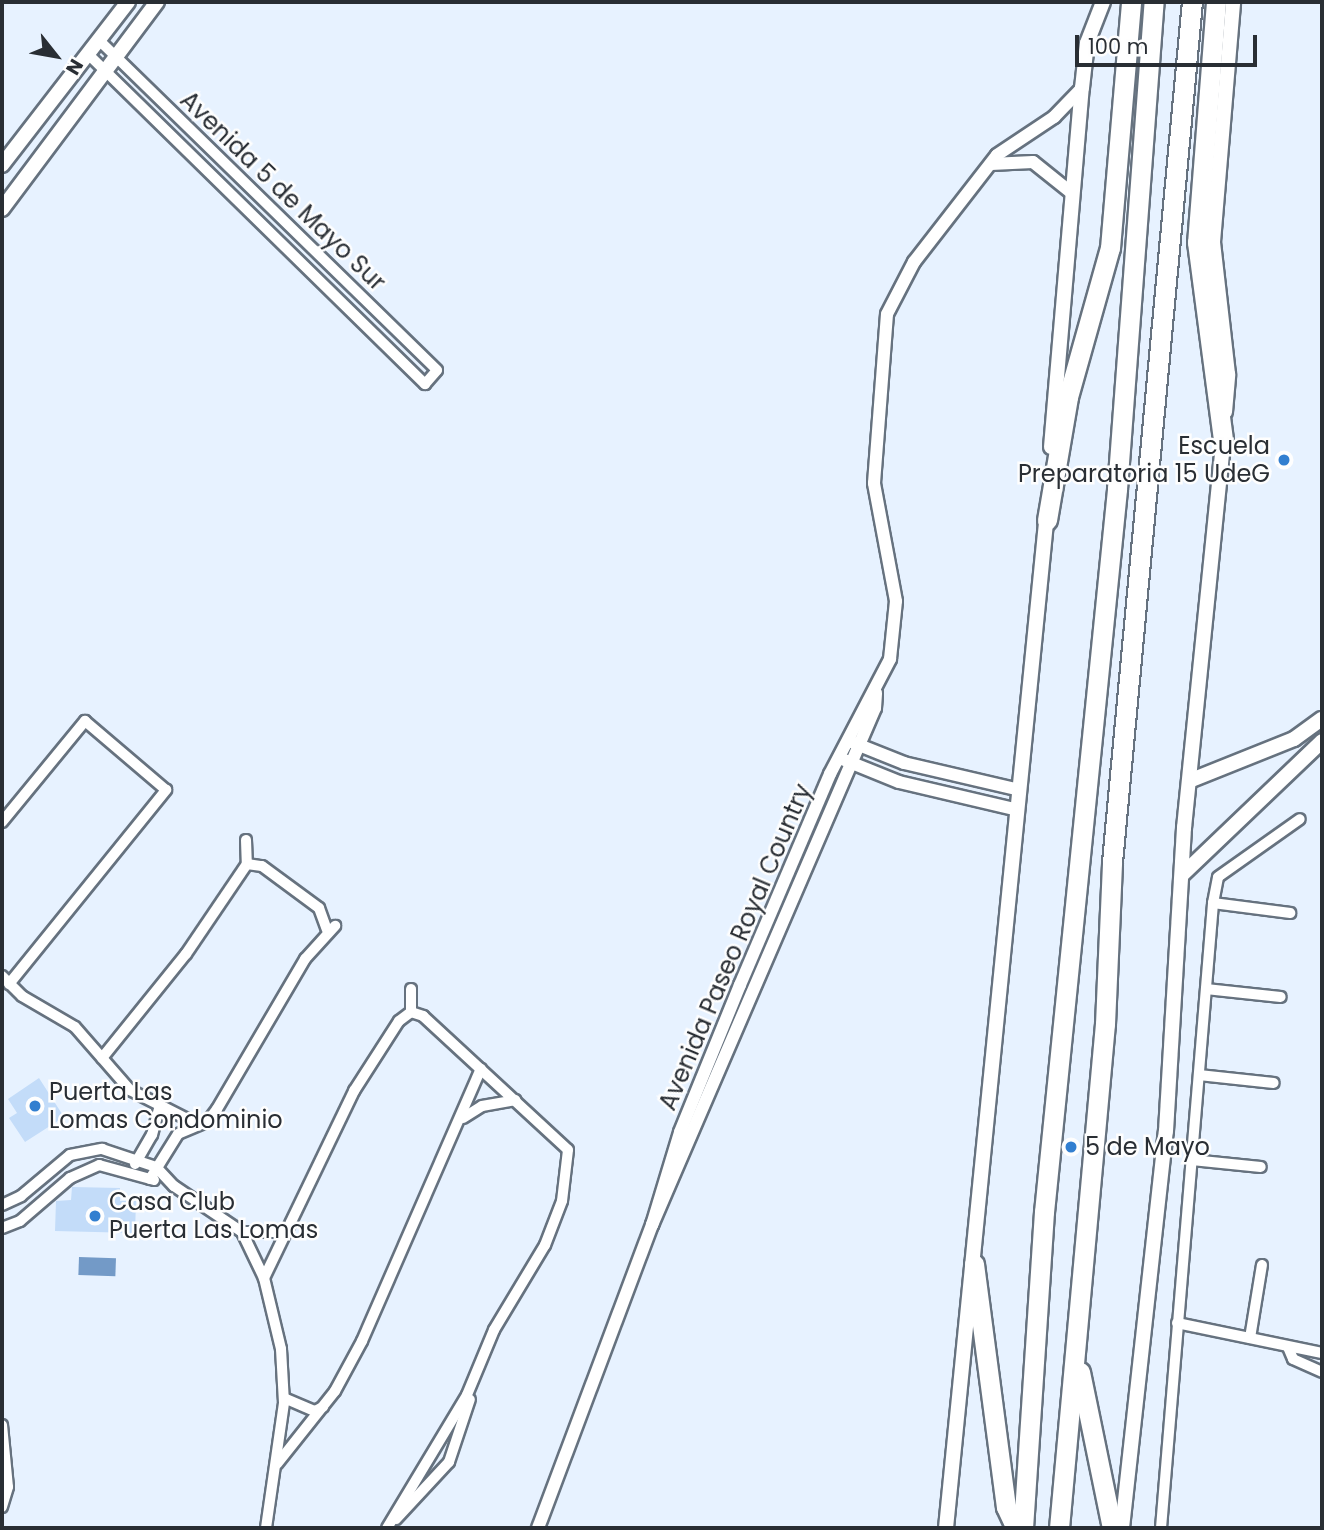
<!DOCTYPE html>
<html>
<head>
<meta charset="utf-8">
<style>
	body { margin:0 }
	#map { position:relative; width:1324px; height:1530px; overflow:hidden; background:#e7f2ff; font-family:Poppins,sans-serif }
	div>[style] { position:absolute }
	.water>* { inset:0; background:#739ac7; transform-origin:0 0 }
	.building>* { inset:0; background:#c3dcf9 }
	.roads { filter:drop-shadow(2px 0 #66727f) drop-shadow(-2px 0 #66727f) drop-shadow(0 2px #66727f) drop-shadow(0 -2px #66727f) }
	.minor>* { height:10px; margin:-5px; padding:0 5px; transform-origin:5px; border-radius:5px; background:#fff }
	.tertiary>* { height:12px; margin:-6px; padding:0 6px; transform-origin:6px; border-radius:6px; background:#fff }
	.secondary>* { height:14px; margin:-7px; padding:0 7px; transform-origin:7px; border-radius:7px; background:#fff }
	.motorway>* { height:19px; margin:-9.5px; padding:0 9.5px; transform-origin:9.5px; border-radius:9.5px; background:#fff }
	.dots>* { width:19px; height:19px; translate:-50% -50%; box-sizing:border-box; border:4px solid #fefefe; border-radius:50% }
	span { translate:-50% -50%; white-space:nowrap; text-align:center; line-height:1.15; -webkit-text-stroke:5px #fefefe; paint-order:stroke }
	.street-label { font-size:24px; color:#292e34 }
	.poi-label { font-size:24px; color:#292e34 }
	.right { translate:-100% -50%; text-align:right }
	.left { translate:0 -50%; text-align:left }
	.frame { position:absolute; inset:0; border:4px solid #292e34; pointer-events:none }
	.north { position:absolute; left:21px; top:21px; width:70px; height:70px; -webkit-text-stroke:5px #fefefe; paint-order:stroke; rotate:121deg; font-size:19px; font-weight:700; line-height:28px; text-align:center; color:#292e34 }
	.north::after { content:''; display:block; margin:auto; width:24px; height:32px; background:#292e34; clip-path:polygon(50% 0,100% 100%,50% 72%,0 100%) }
	.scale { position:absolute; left:1075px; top:35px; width:182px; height:32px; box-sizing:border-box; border:4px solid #292e34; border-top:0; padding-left:9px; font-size:21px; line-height:24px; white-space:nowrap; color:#292e34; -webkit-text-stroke:5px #fefefe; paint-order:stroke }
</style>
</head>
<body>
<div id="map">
	<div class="water">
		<div style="left:79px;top:1257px;width:37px;height:18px;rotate:2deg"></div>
	</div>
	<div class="building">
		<div style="clip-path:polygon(39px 1078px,64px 1117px,25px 1142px,9px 1118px,17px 1113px,8px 1099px)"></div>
		<div style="clip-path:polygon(72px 1187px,120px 1188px,120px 1201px,136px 1201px,135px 1233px,55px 1231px,56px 1201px,71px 1200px)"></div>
	</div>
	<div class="roads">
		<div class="minor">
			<div style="left:90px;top:56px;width:469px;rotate:44.4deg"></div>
			<div style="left:425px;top:384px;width:18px;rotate:-49deg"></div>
			<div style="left:437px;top:370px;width:470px;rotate:-135.7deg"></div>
			<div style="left:85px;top:721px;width:106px;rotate:40.4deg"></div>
			<div style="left:2px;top:822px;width:131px;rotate:-50.6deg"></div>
			<div style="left:246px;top:840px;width:24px;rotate:88deg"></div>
			<div style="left:247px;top:864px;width:15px;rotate:8deg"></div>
			<div style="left:262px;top:866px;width:71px;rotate:36.4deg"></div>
			<div style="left:319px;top:908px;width:23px;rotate:70deg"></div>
			<div style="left:1213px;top:903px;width:78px;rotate:7.4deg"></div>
			<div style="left:2px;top:976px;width:28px;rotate:45deg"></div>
			<div style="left:22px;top:996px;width:61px;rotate:30.3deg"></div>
			<div style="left:75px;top:1027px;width:84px;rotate:48.9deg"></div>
			<div style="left:130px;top:1090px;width:75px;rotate:26.9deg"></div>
			<div style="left:9px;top:984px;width:250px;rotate:-51deg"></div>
			<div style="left:411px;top:989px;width:23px;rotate:90deg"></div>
			<div style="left:1206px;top:989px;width:75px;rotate:6.1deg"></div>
			<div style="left:102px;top:1058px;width:134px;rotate:-51.1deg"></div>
			<div style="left:186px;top:954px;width:109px;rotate:-55.9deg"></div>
			<div style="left:1199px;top:1075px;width:75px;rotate:6.1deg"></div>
			<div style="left:463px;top:1118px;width:22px;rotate:-32deg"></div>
			<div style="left:482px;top:1106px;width:34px;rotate:-10deg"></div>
			<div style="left:1192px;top:1160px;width:69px;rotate:5.8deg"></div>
			<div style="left:135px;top:1164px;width:34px;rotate:-60deg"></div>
			<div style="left:152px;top:1135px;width:30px;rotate:-75deg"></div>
			<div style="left:150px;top:1179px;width:53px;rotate:-58.1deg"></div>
			<div style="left:178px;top:1134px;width:33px;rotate:-23deg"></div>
			<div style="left:208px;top:1121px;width:15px;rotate:-53deg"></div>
			<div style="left:217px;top:1109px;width:174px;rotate:-59.6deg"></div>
			<div style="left:305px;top:959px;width:45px;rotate:-47.7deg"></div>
			<div style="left:2px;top:1205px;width:21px;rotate:-25deg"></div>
			<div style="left:21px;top:1196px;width:64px;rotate:-39.9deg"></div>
			<div style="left:70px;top:1155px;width:33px;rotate:-11deg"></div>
			<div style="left:102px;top:1149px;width:57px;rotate:18.4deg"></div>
			<div style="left:156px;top:1167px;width:26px;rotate:47deg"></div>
			<div style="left:174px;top:1186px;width:82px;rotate:34.1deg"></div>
			<div style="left:242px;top:1232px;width:51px;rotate:64.4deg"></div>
			<div style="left:264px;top:1278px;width:73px;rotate:76.5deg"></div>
			<div style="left:281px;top:1349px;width:54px;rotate:86.8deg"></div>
			<div style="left:284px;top:1403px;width:126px;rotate:98.2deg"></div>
			<div style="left:2px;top:1228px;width:19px;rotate:-21deg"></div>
			<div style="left:20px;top:1221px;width:66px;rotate:-40.7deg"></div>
			<div style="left:70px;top:1178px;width:32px;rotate:-24deg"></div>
			<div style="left:99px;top:1165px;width:57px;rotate:15.3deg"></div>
			<div style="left:242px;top:1232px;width:43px"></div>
			<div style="left:264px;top:1278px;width:208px;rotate:-64.3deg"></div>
			<div style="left:354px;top:1091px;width:83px;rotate:-57.3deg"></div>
			<div style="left:399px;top:1021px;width:15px;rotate:-37deg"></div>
			<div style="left:411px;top:1012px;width:13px;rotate:18deg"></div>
			<div style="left:423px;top:1016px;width:197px;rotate:42.7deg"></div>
			<div style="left:568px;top:1150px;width:51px;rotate:96.7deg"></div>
			<div style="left:562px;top:1201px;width:47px;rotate:111.1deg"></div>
			<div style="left:545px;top:1245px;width:99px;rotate:121deg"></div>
			<div style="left:494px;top:1330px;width:70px;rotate:112.6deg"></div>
			<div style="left:467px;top:1395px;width:155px;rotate:121deg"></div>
			<div style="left:1177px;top:1323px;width:148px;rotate:11.7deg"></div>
			<div style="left:1250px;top:1338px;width:74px;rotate:-80.7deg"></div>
			<div style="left:1288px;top:1347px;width:13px;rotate:67deg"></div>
			<div style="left:1293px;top:1359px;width:32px;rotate:24deg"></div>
			<div style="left:284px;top:1398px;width:34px;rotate:23deg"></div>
			<div style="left:315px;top:1411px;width:9px;rotate:-27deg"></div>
			<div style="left:2px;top:1425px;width:62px;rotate:84.5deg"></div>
			<div style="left:8px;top:1487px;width:21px;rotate:107deg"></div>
			<div style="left:277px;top:1464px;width:93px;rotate:-51.5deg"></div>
			<div style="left:335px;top:1391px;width:57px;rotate:-61.6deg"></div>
			<div style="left:362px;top:1341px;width:297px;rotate:-66.4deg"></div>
			<div style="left:396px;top:1519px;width:78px;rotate:-47.1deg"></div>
			<div style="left:449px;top:1462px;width:66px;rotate:-71.6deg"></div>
			<div style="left:1161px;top:1528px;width:627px;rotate:-85.24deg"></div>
			<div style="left:1213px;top:903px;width:26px;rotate:-79deg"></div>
			<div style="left:1218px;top:877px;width:100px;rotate:-35.3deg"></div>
		</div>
		<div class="tertiary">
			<div style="left:991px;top:164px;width:42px;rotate:-2.7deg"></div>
			<div style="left:1033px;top:162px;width:51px;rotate:38.7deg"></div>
			<div style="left:849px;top:741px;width:59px;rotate:21.8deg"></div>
			<div style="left:904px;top:763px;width:119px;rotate:13.1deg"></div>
			<div style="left:842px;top:759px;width:61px;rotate:22deg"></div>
			<div style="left:899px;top:782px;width:122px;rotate:13.2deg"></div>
			<div style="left:652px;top:1225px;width:97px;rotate:-73.2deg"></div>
			<div style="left:680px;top:1132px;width:159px;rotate:-67.8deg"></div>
			<div style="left:740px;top:985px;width:229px;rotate:-66.9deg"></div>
			<div style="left:830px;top:774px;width:130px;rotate:-62.4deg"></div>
			<div style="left:890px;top:659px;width:58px;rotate:-84.1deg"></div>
			<div style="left:896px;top:601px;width:120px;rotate:-100.6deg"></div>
			<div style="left:874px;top:483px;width:169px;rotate:-85.6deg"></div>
			<div style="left:887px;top:314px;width:59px;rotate:-62.6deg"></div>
			<div style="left:914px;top:262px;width:135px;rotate:-52.2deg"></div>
			<div style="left:997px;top:155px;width:69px;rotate:-33.7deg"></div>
			<div style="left:1054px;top:117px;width:40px;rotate:-46deg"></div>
			<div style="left:538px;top:1528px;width:324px;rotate:-69.4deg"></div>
			<div style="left:652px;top:1225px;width:563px;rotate:-66.67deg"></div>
			<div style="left:875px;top:708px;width:15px;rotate:-86deg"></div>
		</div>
		<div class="secondary">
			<div style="left:2px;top:165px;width:206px;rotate:-52.3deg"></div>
			<div style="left:2px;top:209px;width:259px;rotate:-53.2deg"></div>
			<div style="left:1225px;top:412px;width:38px;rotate:-85deg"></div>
			<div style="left:1228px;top:374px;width:133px;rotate:-96.5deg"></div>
			<div style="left:1213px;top:242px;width:241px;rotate:-85.2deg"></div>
			<div style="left:1051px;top:447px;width:360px;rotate:-85.1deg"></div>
			<div style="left:1082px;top:88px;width:45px;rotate:-83.7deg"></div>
			<div style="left:1087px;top:43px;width:44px;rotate:-68.7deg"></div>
			<div style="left:1189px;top:781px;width:113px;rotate:-21.8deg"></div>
			<div style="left:1294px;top:739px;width:34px;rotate:-36deg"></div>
			<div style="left:1183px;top:874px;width:192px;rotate:-43.7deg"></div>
			<div style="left:946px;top:1528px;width:1020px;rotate:-84.32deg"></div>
			<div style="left:1122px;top:1528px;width:399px;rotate:-83.7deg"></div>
			<div style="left:1166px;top:1131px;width:304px;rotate:-86.6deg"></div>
			<div style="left:1184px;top:828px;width:398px;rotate:-84.2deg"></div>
		</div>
		<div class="motorway">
			<div style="left:1216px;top:2px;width:241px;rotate:94.5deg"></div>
			<div style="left:1197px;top:242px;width:199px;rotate:82.5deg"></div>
			<div style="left:1047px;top:520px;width:125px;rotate:-80.3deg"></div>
			<div style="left:1068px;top:397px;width:155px;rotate:-74.3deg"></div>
			<div style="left:1110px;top:248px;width:247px;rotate:-85.1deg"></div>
			<div style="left:974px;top:1264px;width:245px;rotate:82.5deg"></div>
			<div style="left:1006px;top:1507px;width:23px;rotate:65deg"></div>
			<div style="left:1080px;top:1372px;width:159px;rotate:78.4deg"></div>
			<div style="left:1023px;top:1528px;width:317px;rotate:-86.2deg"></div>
			<div style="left:1044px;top:1212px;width:727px;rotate:-84.23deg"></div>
			<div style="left:1117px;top:489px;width:488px;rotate:-85.7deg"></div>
			<div style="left:1059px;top:1528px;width:506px;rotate:-84.79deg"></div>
			<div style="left:1105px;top:1024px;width:162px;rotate:-87.5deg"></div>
			<div style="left:1112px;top:862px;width:864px;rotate:-84.69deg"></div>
		</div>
	</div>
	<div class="dots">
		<div style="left:1284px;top:460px;background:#327fd0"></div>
		<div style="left:35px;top:1106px;background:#327fd0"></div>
		<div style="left:1071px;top:1147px;background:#327fd0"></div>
		<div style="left:95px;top:1216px;background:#327fd0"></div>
	</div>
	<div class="street-label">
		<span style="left:283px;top:191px;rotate:44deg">Avenida 5 de Mayo Sur</span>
		<span style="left:735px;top:947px;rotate:-67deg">Avenida Paseo Royal Country</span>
	</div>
	<div class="poi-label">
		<span class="right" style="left:1270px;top:460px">Escuela<br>Preparatoria 15 UdeG</span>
		<span class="left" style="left:49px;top:1106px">Puerta Las<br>Lomas Condominio</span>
		<span class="left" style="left:1085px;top:1147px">5 de Mayo</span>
		<span class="left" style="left:109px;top:1216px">Casa Club<br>Puerta Las Lomas</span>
	</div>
	<div class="frame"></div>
	<div class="north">N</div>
	<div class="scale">100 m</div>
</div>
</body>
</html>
